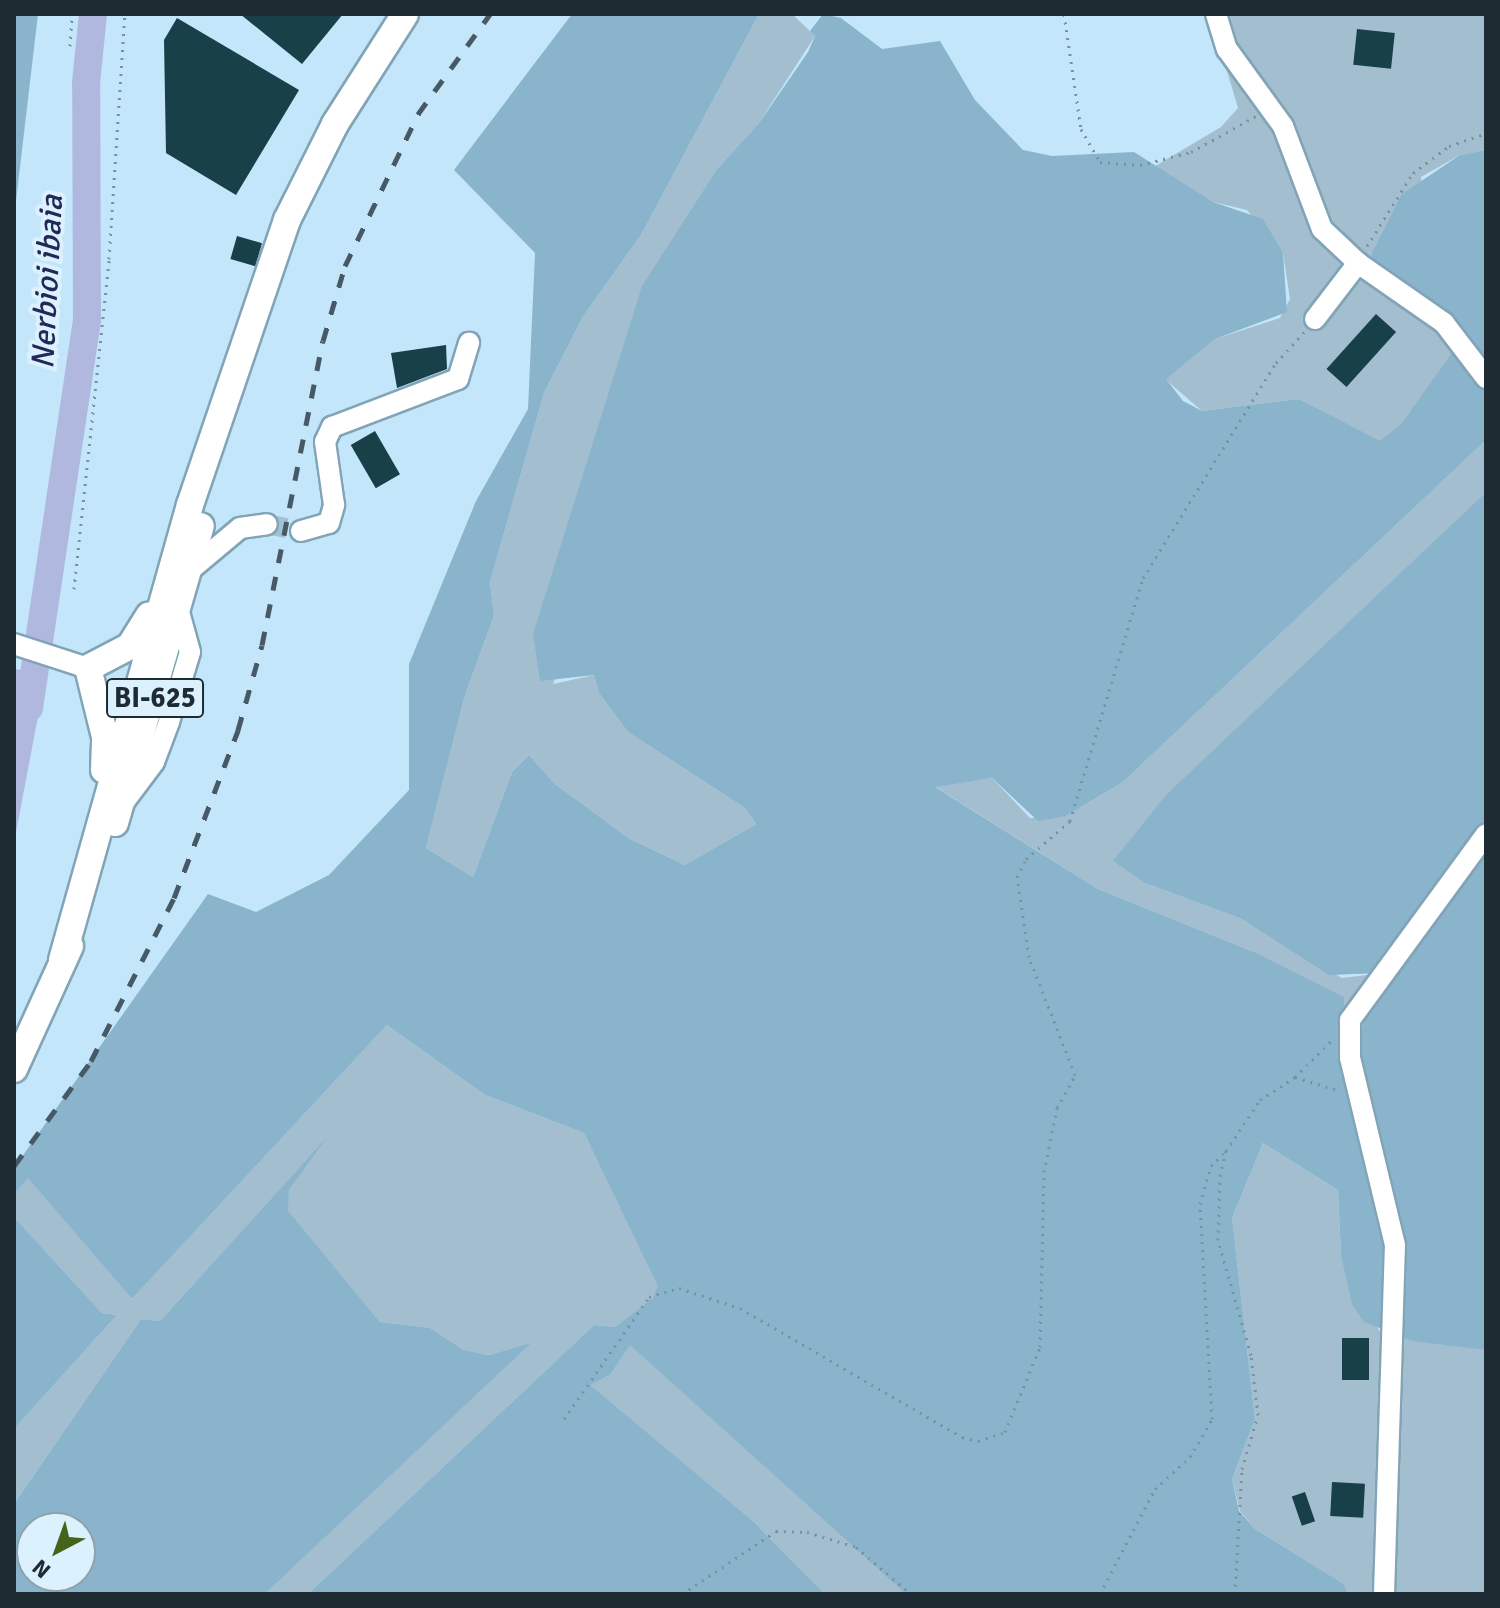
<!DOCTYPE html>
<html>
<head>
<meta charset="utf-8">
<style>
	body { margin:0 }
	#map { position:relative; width:1500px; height:1608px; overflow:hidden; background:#c3e6fb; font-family:Signika,sans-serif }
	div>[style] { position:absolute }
	.green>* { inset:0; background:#a3bfcf }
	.forest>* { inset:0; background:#8ab4cc }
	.water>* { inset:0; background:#b0b8e0 }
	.river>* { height:28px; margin:-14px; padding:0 14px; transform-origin:14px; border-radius:14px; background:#b0b8e0 }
	.building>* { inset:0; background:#184049; transform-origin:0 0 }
	.minor-tunnel>* { height:20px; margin-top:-10px; transform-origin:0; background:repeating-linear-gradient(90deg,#a2c1d3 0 20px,transparent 0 30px) }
	.path>* { height:3px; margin-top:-1.5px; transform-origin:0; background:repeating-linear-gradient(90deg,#7992a1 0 2px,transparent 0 8px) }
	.roads { filter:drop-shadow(2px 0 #82a4b7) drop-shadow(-2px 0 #82a4b7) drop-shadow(0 2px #82a4b7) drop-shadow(0 -2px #82a4b7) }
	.minor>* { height:20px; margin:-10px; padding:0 10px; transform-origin:10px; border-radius:10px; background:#fff }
	.major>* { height:26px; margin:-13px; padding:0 13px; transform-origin:13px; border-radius:13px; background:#fff }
	.rail>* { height:5px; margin-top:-2.5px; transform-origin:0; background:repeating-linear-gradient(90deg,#465964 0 14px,transparent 0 28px) }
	span { translate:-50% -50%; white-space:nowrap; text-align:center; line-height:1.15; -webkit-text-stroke:8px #dcf1fe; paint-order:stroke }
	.shield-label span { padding:2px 6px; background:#dcf1fe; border:2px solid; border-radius:6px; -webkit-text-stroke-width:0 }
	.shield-label { font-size:28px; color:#1e2b33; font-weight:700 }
	.water-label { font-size:32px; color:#232859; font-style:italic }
	.frame { position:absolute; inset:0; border:16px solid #1e2b33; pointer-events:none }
	.north { position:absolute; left:16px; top:1512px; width:80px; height:80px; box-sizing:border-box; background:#dcf1fe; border:2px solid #90a2ad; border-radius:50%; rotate:221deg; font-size:22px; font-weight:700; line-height:32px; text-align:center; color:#1e2b33 }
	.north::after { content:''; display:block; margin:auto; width:28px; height:36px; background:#44641a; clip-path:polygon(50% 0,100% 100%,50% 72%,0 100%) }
</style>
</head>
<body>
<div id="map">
	<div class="green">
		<div style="clip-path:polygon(759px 14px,792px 14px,815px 36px,759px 123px,718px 168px,553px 684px,594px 675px,599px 693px,628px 732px,745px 808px,756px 824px,685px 865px,630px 839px,555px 784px,529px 755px,512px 772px,473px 877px,426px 848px,465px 695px,494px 616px,490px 582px,544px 393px,582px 318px,641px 235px)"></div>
		<div style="clip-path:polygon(1210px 14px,1486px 14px,1486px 150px,1460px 155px,1421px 177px,1444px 328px,1456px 348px,1401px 424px,1380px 442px,1299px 399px,1202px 411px,1165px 379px,1215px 339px,1280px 318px,1290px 299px,1283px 253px,1247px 210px,1213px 202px,1152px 168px,1221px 127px,1238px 108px)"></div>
		<div style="clip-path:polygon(1486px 440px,1486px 492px,1216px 750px,1145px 883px,1242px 919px,1342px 978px,1383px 973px,1359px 1063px,1254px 952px,1098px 889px,934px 786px,992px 778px,1030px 818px,1066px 816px,1123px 782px)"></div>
		<div style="clip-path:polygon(387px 1025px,485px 1095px,584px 1133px,659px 1286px,653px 1299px,615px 1327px,594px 1325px,308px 1594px,265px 1594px,529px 1344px,489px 1355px,464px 1350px,430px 1328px,380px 1322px,287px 1211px,289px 1190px,320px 1145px,160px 1321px,141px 1319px,14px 1504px,14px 1429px,117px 1315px,102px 1313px,14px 1217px,14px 1194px,28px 1177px,132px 1299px)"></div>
		<div style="clip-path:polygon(1263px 1143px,1338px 1190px,1341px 1255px,1380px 1332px,1486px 1350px,1486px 1594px,1348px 1594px,1344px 1584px,1255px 1529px,1240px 1511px,1232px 1479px,1255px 1419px,1232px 1218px)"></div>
		<div style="clip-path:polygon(630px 1344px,877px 1562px,906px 1594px,825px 1594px,753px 1521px,589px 1385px,610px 1375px)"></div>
	</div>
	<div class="forest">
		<div style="clip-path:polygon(14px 14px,38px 14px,14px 218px)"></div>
		<div style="clip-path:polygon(572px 14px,759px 14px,641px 235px,582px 318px,544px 393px,490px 582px,494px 616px,465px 695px,426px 848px,473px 877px,512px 772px,529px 755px,555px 784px,630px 839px,685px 865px,756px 824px,745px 808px,628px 732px,599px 693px,594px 675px,540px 681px,533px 634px,642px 286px,718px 168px,759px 123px,808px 52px,815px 36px,810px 31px,823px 14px,841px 18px,882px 49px,940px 41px,975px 100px,1023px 150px,1052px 156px,1134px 152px,1213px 202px,1263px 219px,1283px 253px,1287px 312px,1215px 339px,1166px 379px,1183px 401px,1202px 411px,1299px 399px,1380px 441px,1401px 424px,1456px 347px,1444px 328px,1385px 294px,1370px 274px,1372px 253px,1402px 194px,1460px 155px,1486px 150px,1486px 440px,1123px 782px,1066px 816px,1038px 821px,992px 778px,935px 787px,1098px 889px,1254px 952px,1344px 997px,1345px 1077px,1359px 1063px,1360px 1034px,1383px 973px,1329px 975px,1242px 919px,1145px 883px,1113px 861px,1166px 795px,1486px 492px,1486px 1350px,1413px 1341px,1364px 1322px,1352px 1304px,1341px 1255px,1338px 1190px,1263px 1143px,1232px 1218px,1255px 1419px,1232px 1479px,1239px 1511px,1255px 1529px,1344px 1584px,1348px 1594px,906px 1594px,630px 1345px,610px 1375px,590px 1385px,753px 1521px,825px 1594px,308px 1594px,594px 1325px,615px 1327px,653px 1298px,658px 1286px,584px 1133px,485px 1095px,387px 1025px,132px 1299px,28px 1178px,14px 1194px,14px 1168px,208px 894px,256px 912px,329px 875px,409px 790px,409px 664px,476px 501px,528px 409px,535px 253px,454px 170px)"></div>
		<div style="clip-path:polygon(evenodd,327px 1137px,289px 1190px,288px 1211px,380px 1322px,430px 1328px,464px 1350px,489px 1355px,531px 1343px,265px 1594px,14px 1594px,14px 1504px,141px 1319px,160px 1321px,327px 1137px,32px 1528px,80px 1528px,80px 1576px,32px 1576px,32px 1528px)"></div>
		<div style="clip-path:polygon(14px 1217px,102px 1313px,117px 1315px,14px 1429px)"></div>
	</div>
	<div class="water">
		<div style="clip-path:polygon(15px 669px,46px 674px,14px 843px,14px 703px)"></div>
	</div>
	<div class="river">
		<div style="left:29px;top:708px;width:392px;rotate:-81.5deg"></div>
		<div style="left:87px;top:320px;width:237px;rotate:-90.2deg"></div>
		<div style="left:86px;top:83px;width:69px;rotate:-84.2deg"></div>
	</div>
	<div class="building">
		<div style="clip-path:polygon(240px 14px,343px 14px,302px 64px)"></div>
		<div style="clip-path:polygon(177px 18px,299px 90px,236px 195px,166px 153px,164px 40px)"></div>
		<div style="left:1357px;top:29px;width:38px;height:36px;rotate:6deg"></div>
		<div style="left:237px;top:236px;width:26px;height:24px;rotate:16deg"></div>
		<div style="left:1376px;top:314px;width:27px;height:74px;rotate:42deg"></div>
		<div style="clip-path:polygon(446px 345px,447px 369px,397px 388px,391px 353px)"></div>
		<div style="left:375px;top:431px;width:50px;height:28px;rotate:60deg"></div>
		<div style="left:1342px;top:1338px;width:27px;height:42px"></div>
		<div style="left:1332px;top:1482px;width:33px;height:34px;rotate:3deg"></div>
		<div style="left:1305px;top:1492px;width:31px;height:14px;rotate:71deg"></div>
	</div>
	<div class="minor-tunnel">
		<div style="left:267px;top:524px;width:35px;rotate:12deg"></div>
	</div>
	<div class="path">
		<div style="left:1064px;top:14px;width:116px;rotate:81.6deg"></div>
		<div style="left:1081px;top:129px;width:38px;rotate:60deg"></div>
		<div style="left:1100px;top:162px;width:40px;rotate:4.3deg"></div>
		<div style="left:1140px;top:165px;width:53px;rotate:-14.3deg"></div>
		<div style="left:1191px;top:152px;width:74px;rotate:-29deg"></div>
		<div style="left:70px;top:46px;width:32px;rotate:-86deg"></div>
		<div style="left:1367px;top:246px;width:86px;rotate:-57.8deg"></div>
		<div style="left:1413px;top:173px;width:45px;rotate:-36.9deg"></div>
		<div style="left:1449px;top:146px;width:39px;rotate:-19deg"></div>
		<div style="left:74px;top:589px;width:332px;rotate:-83.9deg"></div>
		<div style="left:109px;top:259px;width:246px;rotate:-86.3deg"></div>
		<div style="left:1295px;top:1077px;width:47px;rotate:17.3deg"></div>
		<div style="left:564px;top:1419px;width:149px;rotate:-55.1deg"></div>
		<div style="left:649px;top:1297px;width:31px;rotate:-17deg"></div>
		<div style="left:679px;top:1288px;width:64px;rotate:18.2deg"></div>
		<div style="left:740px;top:1308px;width:257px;rotate:30.2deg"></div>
		<div style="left:962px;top:1437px;width:16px;rotate:14deg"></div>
		<div style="left:978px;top:1441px;width:28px;rotate:-18deg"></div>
		<div style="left:1005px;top:1432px;width:92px;rotate:-67.6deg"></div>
		<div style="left:1040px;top:1347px;width:175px;rotate:-88.7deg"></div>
		<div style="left:1044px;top:1172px;width:65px;rotate:-78.5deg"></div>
		<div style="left:1057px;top:1108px;width:38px;rotate:-61deg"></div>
		<div style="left:1075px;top:1075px;width:127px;rotate:-111.3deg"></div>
		<div style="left:1029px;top:957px;width:81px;rotate:-98.5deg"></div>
		<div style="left:1017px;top:877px;width:20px;rotate:-63deg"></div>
		<div style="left:1026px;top:859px;width:58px;rotate:-40.8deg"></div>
		<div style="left:1070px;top:821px;width:254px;rotate:-73.3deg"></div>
		<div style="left:1143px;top:578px;width:253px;rotate:-58.3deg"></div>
		<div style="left:1276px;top:363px;width:43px;rotate:-47.8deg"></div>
		<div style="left:682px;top:1594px;width:113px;rotate:-33.8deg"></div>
		<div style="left:776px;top:1531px;width:31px;rotate:2deg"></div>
		<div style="left:807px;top:1532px;width:51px;rotate:17deg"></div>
		<div style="left:856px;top:1547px;width:72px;rotate:40.5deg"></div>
		<div style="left:1100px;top:1594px;width:119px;rotate:-62.4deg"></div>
		<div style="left:1155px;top:1489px;width:47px;rotate:-42.4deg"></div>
		<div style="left:1190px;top:1457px;width:44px;rotate:-59.9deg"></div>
		<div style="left:1212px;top:1419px;width:215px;rotate:-93.2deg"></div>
		<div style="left:1200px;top:1204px;width:40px;rotate:-74deg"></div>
		<div style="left:1211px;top:1166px;width:21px;rotate:-45deg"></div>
		<div style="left:1235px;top:1594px;width:125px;rotate:-86.8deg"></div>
		<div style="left:1242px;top:1469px;width:56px;rotate:-73.5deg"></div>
		<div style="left:1258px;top:1415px;width:60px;rotate:-96.7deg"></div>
		<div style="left:1251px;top:1355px;width:120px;rotate:-106deg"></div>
		<div style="left:1218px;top:1240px;width:64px;rotate:-88.2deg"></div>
		<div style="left:1220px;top:1176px;width:26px;rotate:-77deg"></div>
		<div style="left:1226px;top:1151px;width:61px;rotate:-56.3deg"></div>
		<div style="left:1260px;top:1100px;width:42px;rotate:-33.3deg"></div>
		<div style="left:1295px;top:1077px;width:51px;rotate:-45deg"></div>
	</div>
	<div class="roads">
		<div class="minor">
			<div style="left:1216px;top:14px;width:37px;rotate:73deg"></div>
			<div style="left:1227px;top:49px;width:95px;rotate:54deg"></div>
			<div style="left:1283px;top:126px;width:110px;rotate:69.3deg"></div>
			<div style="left:1322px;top:229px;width:50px;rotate:43.4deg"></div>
			<div style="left:1358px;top:263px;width:105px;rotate:34.9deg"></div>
			<div style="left:1444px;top:323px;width:69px;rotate:52.6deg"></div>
			<div style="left:1315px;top:319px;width:71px;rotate:-52.5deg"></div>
			<div style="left:301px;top:531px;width:29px;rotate:-16deg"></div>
			<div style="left:329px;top:523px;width:19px;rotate:-74deg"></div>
			<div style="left:334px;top:505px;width:64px;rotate:-98.1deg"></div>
			<div style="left:325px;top:442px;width:17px;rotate:-65deg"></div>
			<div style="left:332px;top:427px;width:135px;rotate:-20.9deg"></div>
			<div style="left:458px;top:379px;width:38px;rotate:-73deg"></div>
			<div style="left:190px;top:570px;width:65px;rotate:-40deg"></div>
			<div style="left:240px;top:528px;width:27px;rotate:-8deg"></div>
			<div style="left:14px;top:644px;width:78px;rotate:18deg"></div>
			<div style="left:121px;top:806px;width:55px;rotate:-53.1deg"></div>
			<div style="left:154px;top:762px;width:43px;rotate:-69.4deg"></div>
			<div style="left:169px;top:722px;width:73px;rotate:-73.3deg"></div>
			<div style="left:190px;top:652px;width:41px;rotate:-105.4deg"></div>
			<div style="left:1384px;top:1594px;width:349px;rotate:-88.2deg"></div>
			<div style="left:1395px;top:1245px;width:192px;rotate:-103.5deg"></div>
			<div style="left:1350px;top:1058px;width:38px;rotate:-90deg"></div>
			<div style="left:1350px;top:1020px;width:230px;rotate:-53.8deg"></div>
		</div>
		<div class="major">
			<div style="left:104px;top:770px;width:33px;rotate:-88deg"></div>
			<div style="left:105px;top:737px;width:71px;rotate:-103.8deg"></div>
			<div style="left:88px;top:668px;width:47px;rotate:-27.6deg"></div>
			<div style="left:130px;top:646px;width:36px;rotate:-58deg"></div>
			<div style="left:115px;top:823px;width:309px;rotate:-73.9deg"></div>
			<div style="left:62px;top:960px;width:473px;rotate:-74.3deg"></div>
			<div style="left:190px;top:505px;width:301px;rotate:-71.2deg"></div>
			<div style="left:287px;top:220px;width:107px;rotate:-63.4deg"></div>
			<div style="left:335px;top:124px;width:130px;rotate:-57.5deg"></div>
			<div style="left:14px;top:1069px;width:135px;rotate:-65.5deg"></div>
		</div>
	</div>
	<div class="rail">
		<div style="left:14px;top:1166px;width:130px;rotate:-53.7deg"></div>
		<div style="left:91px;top:1061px;width:183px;rotate:-63deg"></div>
		<div style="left:174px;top:898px;width:180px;rotate:-69.1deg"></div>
		<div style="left:238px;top:730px;width:88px;rotate:-74.2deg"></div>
		<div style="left:262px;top:645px;width:310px;rotate:-78.7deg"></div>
		<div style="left:323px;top:341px;width:78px;rotate:-73.7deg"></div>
		<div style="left:345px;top:266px;width:169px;rotate:-64.3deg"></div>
		<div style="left:418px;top:114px;width:123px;rotate:-54.2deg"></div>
	</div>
	<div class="shield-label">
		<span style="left:155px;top:698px">BI-625</span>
	</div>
	<div class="water-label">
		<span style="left:48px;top:282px;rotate:-87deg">Nerbioi ibaia</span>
	</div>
	<div class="frame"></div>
	<div class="north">N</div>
</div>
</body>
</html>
